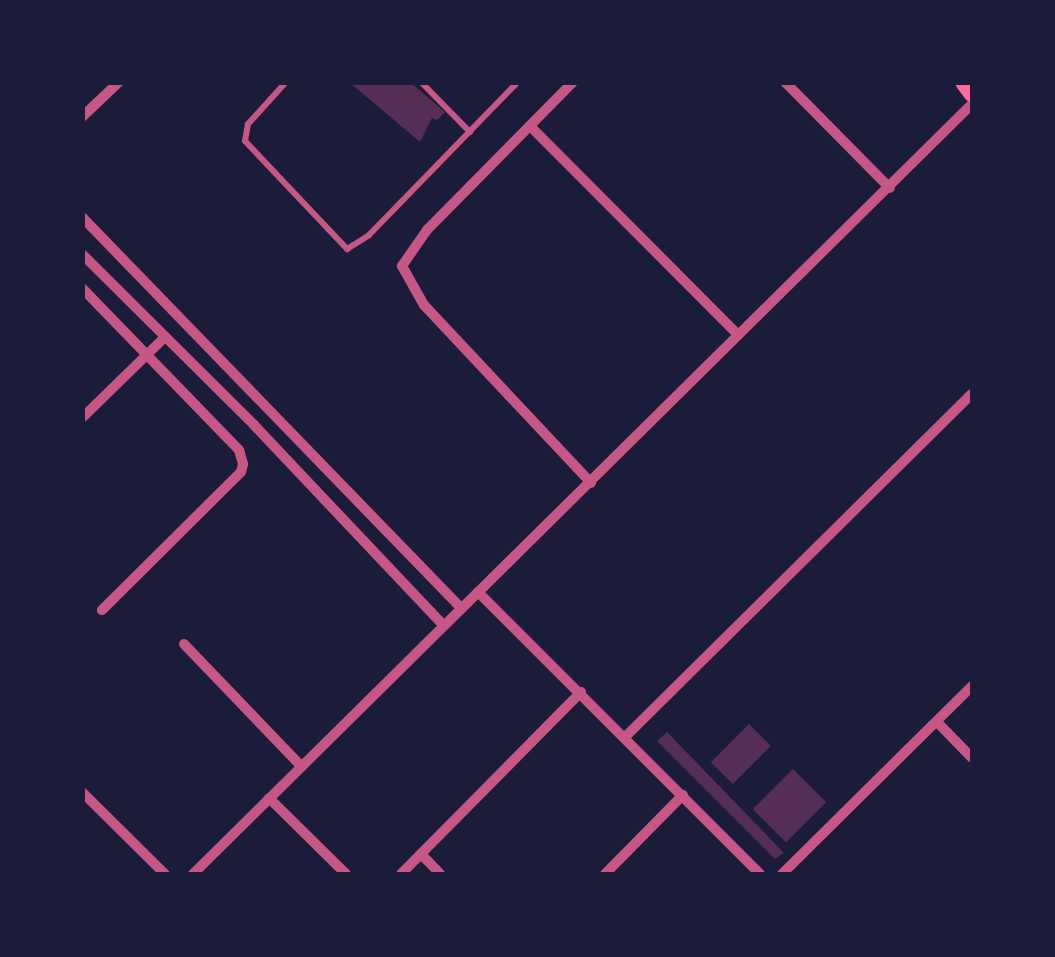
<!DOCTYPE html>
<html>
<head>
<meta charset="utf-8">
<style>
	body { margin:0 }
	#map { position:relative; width:1055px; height:957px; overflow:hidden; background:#1b1b3a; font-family:"PT Sans",sans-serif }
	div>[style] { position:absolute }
	.building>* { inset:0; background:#542f53; transform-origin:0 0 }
	.service>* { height:6px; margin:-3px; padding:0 3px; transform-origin:3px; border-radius:3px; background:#c65784 }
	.minor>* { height:10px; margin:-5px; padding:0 5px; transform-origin:5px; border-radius:5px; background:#c65784 }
	.secondary>* { height:18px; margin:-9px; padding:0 9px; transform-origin:9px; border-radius:9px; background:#ff6b9d }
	span { translate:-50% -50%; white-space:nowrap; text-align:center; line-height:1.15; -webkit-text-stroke:10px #1b1b3a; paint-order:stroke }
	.frame { position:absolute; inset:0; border:85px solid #1b1b3a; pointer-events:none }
</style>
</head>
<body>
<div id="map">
	<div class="building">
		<div style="clip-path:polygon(349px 82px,410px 82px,445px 112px,437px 120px,432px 118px,420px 142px)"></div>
		<div style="left:749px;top:724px;width:31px;height:54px;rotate:45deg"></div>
		<div style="clip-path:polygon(667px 732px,784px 853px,775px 859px,657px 741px)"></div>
		<div style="left:793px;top:769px;width:47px;height:57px;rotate:45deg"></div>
	</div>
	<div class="service">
		<div style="left:286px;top:82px;width:57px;rotate:132.1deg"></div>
		<div style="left:248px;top:124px;width:17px;rotate:100deg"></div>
		<div style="left:245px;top:141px;width:149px;rotate:46.6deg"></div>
		<div style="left:347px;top:249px;width:26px;rotate:-32deg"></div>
		<div style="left:369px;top:235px;width:214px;rotate:-45.8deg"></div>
		<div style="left:421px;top:82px;width:70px;rotate:45.6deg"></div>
	</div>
	<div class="minor">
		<div style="left:573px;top:82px;width:208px;rotate:134.6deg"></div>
		<div style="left:427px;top:230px;width:44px;rotate:124.8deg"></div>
		<div style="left:402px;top:266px;width:45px;rotate:60.6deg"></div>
		<div style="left:424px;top:305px;width:244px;rotate:46.8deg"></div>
		<div style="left:785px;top:82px;width:149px;rotate:45.3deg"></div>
		<div style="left:82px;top:117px;width:51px;rotate:-43.4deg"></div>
		<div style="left:530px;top:126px;width:295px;rotate:45.1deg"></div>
		<div style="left:82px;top:217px;width:545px;rotate:45.89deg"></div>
		<div style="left:82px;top:254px;width:243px;rotate:44.8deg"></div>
		<div style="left:254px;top:425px;width:275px;rotate:46.6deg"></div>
		<div style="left:82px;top:288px;width:226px;rotate:45.9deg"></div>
		<div style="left:239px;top:450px;width:15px;rotate:74deg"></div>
		<div style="left:243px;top:464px;width:8px;rotate:104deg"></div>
		<div style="left:241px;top:472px;width:196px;rotate:135.2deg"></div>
		<div style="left:82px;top:418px;width:116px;rotate:-44.3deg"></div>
		<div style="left:478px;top:592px;width:399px;rotate:45deg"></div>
		<div style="left:184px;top:644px;width:169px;rotate:46.2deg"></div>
		<div style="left:937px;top:722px;width:50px;rotate:45.8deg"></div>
		<div style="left:626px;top:736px;width:486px;rotate:-44.7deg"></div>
		<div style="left:82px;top:792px;width:117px;rotate:44.7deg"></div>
		<div style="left:269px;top:798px;width:108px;rotate:44.6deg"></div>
		<div style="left:421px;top:854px;width:28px;rotate:46deg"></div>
		<div style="left:193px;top:874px;width:1095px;rotate:-44.67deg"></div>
		<div style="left:401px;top:874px;width:256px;rotate:-45.3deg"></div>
		<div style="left:605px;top:874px;width:111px;rotate:-45.4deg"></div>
		<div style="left:782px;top:874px;width:267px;rotate:-44.7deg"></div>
	</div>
	<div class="secondary">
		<div style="left:964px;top:82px;width:14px;rotate:54deg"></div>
	</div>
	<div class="frame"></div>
</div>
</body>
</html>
